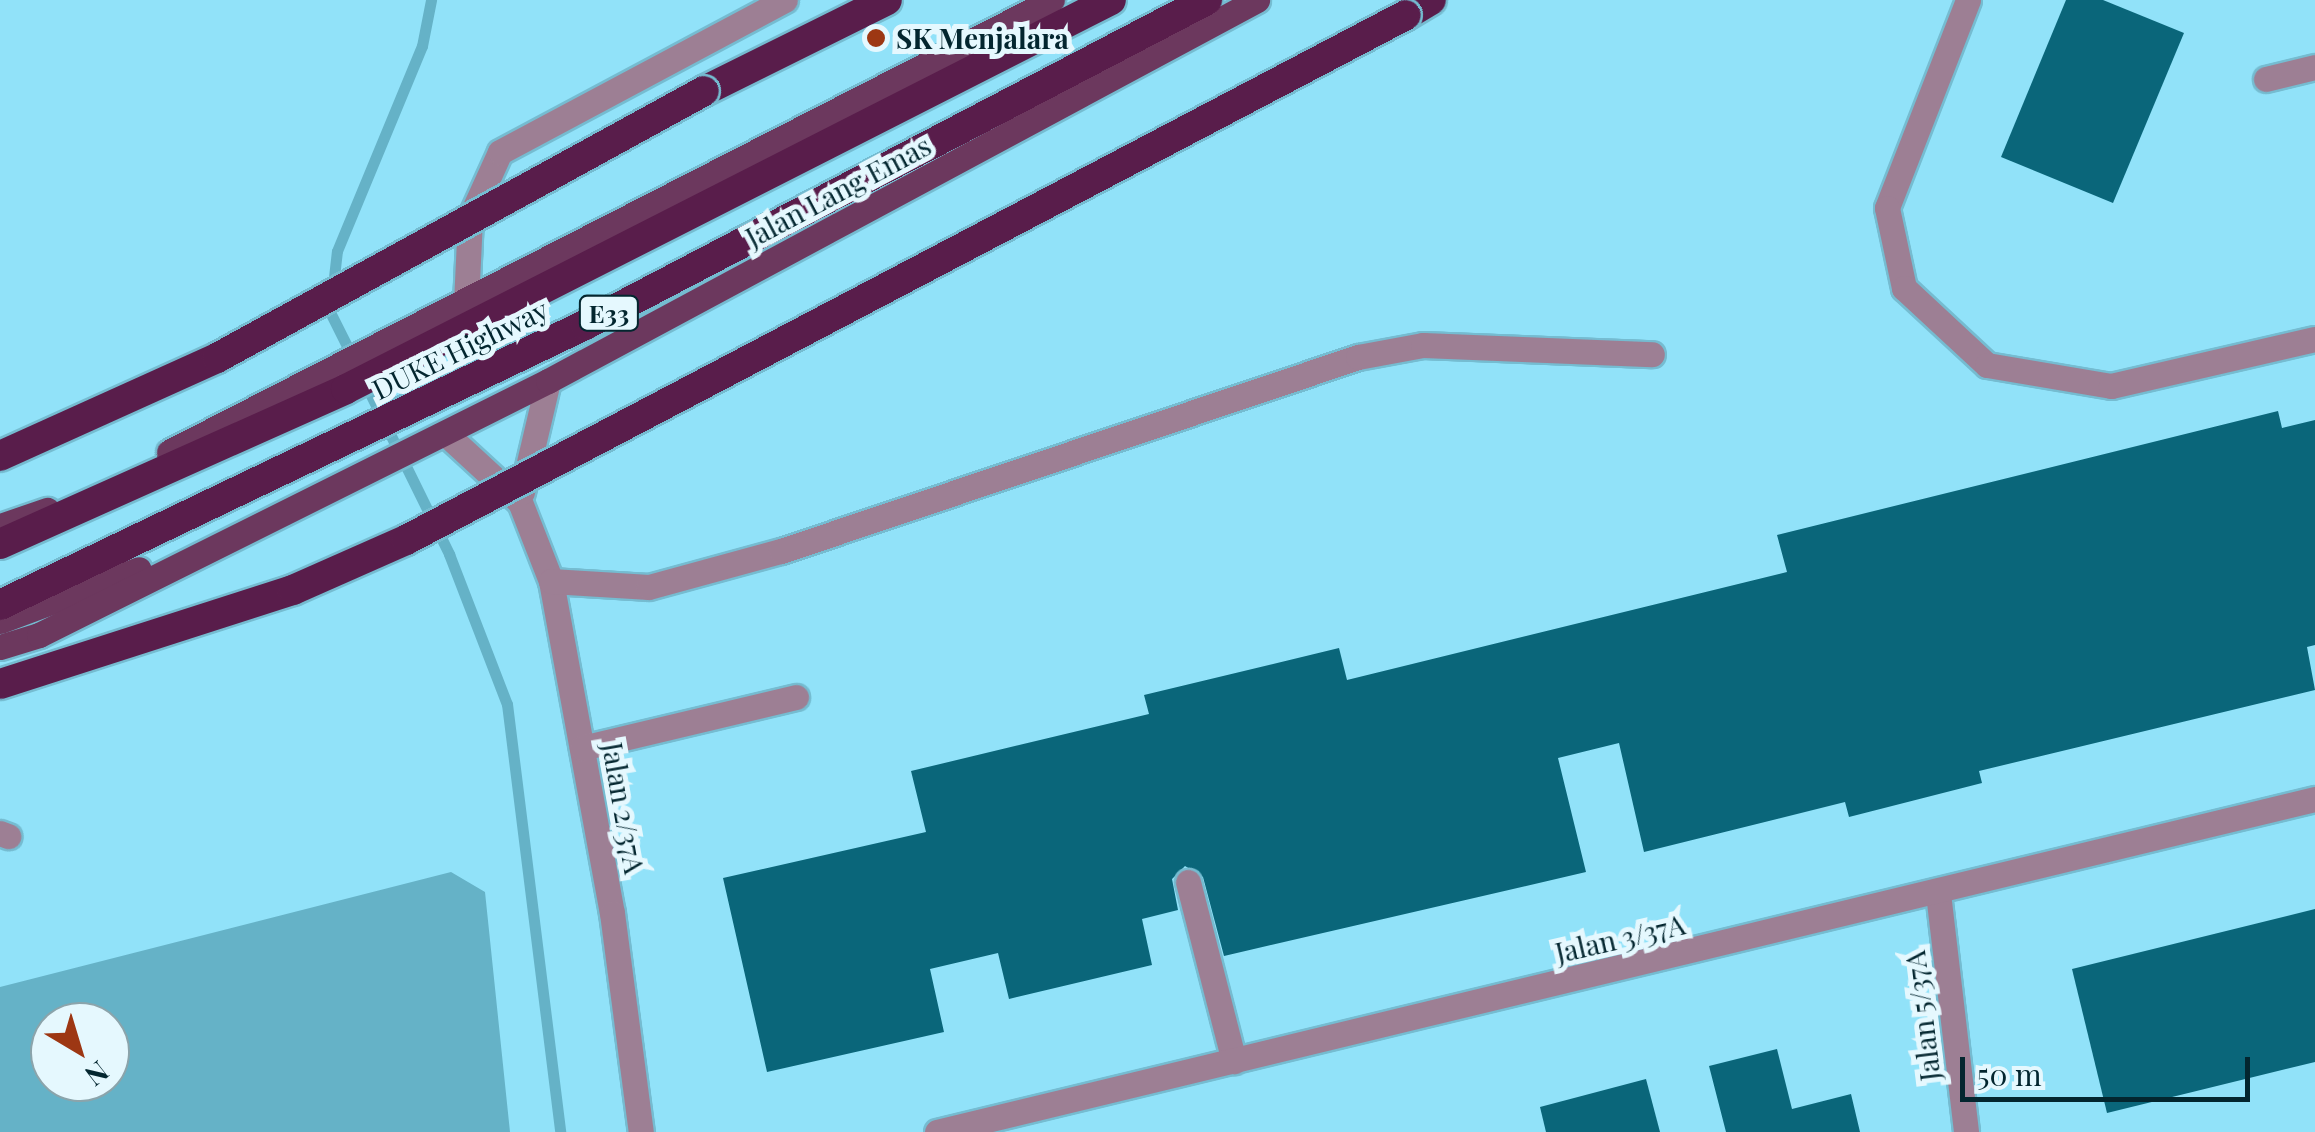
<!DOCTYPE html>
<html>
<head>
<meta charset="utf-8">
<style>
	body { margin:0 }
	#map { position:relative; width:2315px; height:1132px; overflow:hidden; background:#91e2f9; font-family:"Playfair Display",serif }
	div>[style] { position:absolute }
	.water>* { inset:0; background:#65b2c7 }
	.stream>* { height:11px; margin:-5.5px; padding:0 5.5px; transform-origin:5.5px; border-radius:5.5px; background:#65b2c7 }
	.building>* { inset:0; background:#0a667a }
	.roads { filter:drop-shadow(2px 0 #75bcd1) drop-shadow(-2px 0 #75bcd1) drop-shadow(0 2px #75bcd1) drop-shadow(0 -2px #75bcd1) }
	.minor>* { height:25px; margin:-12.5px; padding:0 12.5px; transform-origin:12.5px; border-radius:12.5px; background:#9d7f94 }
	.major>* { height:25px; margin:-12.5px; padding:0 12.5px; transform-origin:12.5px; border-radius:12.5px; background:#6c385e }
	.highway>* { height:30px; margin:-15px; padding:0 15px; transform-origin:15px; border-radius:15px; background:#591d4b }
	.bridges { filter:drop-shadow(2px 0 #75bcd1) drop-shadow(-2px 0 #75bcd1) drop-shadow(0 2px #75bcd1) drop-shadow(0 -2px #75bcd1) }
	.highway-bridge>* { height:30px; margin:-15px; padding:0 15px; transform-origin:15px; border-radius:15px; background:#591d4b }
	.dots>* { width:28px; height:28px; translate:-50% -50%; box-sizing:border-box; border:5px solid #e5f8fe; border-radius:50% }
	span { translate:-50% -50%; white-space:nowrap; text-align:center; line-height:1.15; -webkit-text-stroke:10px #e5f8fe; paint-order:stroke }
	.shield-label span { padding:2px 8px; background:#e5f8fe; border:2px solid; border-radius:8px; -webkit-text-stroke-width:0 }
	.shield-label { font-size:25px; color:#03262f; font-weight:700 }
	.poi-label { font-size:28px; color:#03262f; font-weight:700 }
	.left { translate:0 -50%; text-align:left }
	.street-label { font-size:28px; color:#03262f }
	.north { position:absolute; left:30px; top:1002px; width:100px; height:100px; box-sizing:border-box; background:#e5f8fe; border:2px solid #8ba4ab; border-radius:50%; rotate:142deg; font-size:28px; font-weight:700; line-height:40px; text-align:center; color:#03262f }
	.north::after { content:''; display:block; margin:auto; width:35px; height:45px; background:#9d3713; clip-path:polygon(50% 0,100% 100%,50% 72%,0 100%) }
	.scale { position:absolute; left:1960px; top:1057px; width:290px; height:45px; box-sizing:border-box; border:5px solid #03262f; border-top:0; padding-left:12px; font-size:30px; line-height:35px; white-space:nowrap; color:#03262f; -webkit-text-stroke:8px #e5f8fe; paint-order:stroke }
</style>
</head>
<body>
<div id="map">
	<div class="water">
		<div style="clip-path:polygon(evenodd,451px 872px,485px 892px,510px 1132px,0 1132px,0 987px,451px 872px,50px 1022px,110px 1022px,110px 1082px,50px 1082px,50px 1022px)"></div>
	</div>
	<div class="stream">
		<div style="left:353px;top:358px;width:51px;rotate:-116.6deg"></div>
		<div style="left:330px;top:312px;width:61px;rotate:-83.5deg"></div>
		<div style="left:337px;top:251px;width:222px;rotate:-67.5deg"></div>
		<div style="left:422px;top:46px;width:47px;rotate:-78.9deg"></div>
		<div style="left:365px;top:383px;width:191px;rotate:63.8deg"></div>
		<div style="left:449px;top:554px;width:161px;rotate:68.9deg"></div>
		<div style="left:507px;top:704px;width:431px;rotate:82.9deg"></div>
	</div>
	<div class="building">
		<div style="clip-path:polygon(2066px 0,2103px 0,2184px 33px,2113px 203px,2001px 157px)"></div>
		<div style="clip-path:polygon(2278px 411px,2282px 428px,2315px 420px,2315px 645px,2307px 647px,2315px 690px,1979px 771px,1982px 783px,1849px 817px,1845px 802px,1644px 852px,1619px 743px,1558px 758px,1586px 872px,1224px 956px,1203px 877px,1185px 866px,1172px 879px,1178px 910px,1142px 919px,1152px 965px,1009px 999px,998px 953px,930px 969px,944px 1032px,767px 1072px,723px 878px,926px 832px,911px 771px,1149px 714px,1144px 695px,1339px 648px,1347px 680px,1787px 572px,1777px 535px)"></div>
		<div style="clip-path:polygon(2315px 909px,2315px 1062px,2107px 1113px,2072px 969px)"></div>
		<div style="clip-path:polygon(1777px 1049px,1792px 1109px,1851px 1094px,1860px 1132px,1726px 1132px,1709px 1066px)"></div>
		<div style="clip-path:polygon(1646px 1079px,1660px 1132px,1546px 1132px,1540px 1107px)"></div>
	</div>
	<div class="roads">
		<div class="minor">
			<div style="left:1968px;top:0;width:223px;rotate:111.3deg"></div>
			<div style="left:1887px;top:208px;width:82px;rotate:78deg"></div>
			<div style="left:1904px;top:288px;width:113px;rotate:42.9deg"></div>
			<div style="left:1987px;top:365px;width:126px;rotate:9.6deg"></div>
			<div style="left:2111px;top:386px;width:209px;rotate:-13deg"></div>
			<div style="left:2266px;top:79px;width:50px;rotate:-13.8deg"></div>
			<div style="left:466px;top:303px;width:85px;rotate:-87.3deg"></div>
			<div style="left:470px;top:218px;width:72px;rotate:-65.6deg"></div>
			<div style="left:500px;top:152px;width:323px;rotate:-28.1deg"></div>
			<div style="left:446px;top:434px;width:100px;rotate:42.6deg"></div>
			<div style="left:520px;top:502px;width:85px;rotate:68.6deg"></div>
			<div style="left:551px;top:581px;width:338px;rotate:79.6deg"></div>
			<div style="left:612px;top:913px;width:221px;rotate:82.5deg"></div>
			<div style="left:522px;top:492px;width:114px;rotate:-76.8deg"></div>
			<div style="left:551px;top:581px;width:98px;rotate:3.5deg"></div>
			<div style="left:649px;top:587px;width:137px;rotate:-15.3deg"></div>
			<div style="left:781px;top:551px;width:609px;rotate:-18.58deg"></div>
			<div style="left:1358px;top:357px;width:66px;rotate:-10.5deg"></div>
			<div style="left:1423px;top:345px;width:229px;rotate:2.3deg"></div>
			<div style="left:582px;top:748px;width:220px;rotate:-13.4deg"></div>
			<div style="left:0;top:833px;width:9px;rotate:21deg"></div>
			<div style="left:1188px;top:882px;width:185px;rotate:75.6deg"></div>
			<div style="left:1938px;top:893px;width:241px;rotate:83.3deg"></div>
			<div style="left:937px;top:1132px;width:1418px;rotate:-13.59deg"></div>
		</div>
		<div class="major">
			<div style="left:169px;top:452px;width:992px;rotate:-27.11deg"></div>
			<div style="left:0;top:526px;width:50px;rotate:-18.8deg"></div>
			<div style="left:0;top:621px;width:148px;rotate:-20.5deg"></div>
			<div style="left:0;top:647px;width:41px;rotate:-17.1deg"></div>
			<div style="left:39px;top:635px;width:569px;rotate:-26.52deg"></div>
			<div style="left:548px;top:381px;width:805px;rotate:-28.25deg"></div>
		</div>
		<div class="highway">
			<div style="left:1406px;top:15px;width:29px;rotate:-31deg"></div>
			<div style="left:704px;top:91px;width:204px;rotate:-26.4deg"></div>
			<div style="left:0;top:544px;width:379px;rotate:-24.1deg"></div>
			<div style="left:346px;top:389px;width:858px;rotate:-26.95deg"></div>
			<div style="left:0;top:605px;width:649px;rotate:-25.58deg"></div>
			<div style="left:585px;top:325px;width:702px;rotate:-27.59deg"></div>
		</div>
	</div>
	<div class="bridges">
		<div class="highway-bridge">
			<div style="left:0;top:456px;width:238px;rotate:-24.3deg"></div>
			<div style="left:217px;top:358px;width:555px;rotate:-28.73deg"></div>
			<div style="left:0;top:684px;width:308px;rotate:-17.8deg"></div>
			<div style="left:293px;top:590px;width:124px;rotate:-23.9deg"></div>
			<div style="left:406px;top:540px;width:1129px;rotate:-27.7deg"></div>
		</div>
	</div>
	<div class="dots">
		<div style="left:876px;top:38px;background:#9d3713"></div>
	</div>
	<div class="shield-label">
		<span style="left:609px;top:313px">E33</span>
	</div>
	<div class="poi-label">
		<span class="left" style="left:896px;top:38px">SK Menjalara</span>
	</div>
	<div class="street-label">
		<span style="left:838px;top:191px;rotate:-28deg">Jalan Lang Emas</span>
		<span style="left:460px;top:349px;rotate:-26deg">DUKE Highway</span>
		<span style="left:624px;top:808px;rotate:80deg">Jalan 2/37A</span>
		<span style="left:1620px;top:938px;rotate:-13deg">Jalan 3/37A</span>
		<span style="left:1922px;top:1016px;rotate:-97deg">Jalan 5/37A</span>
	</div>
	<div class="north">N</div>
	<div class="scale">50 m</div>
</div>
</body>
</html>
